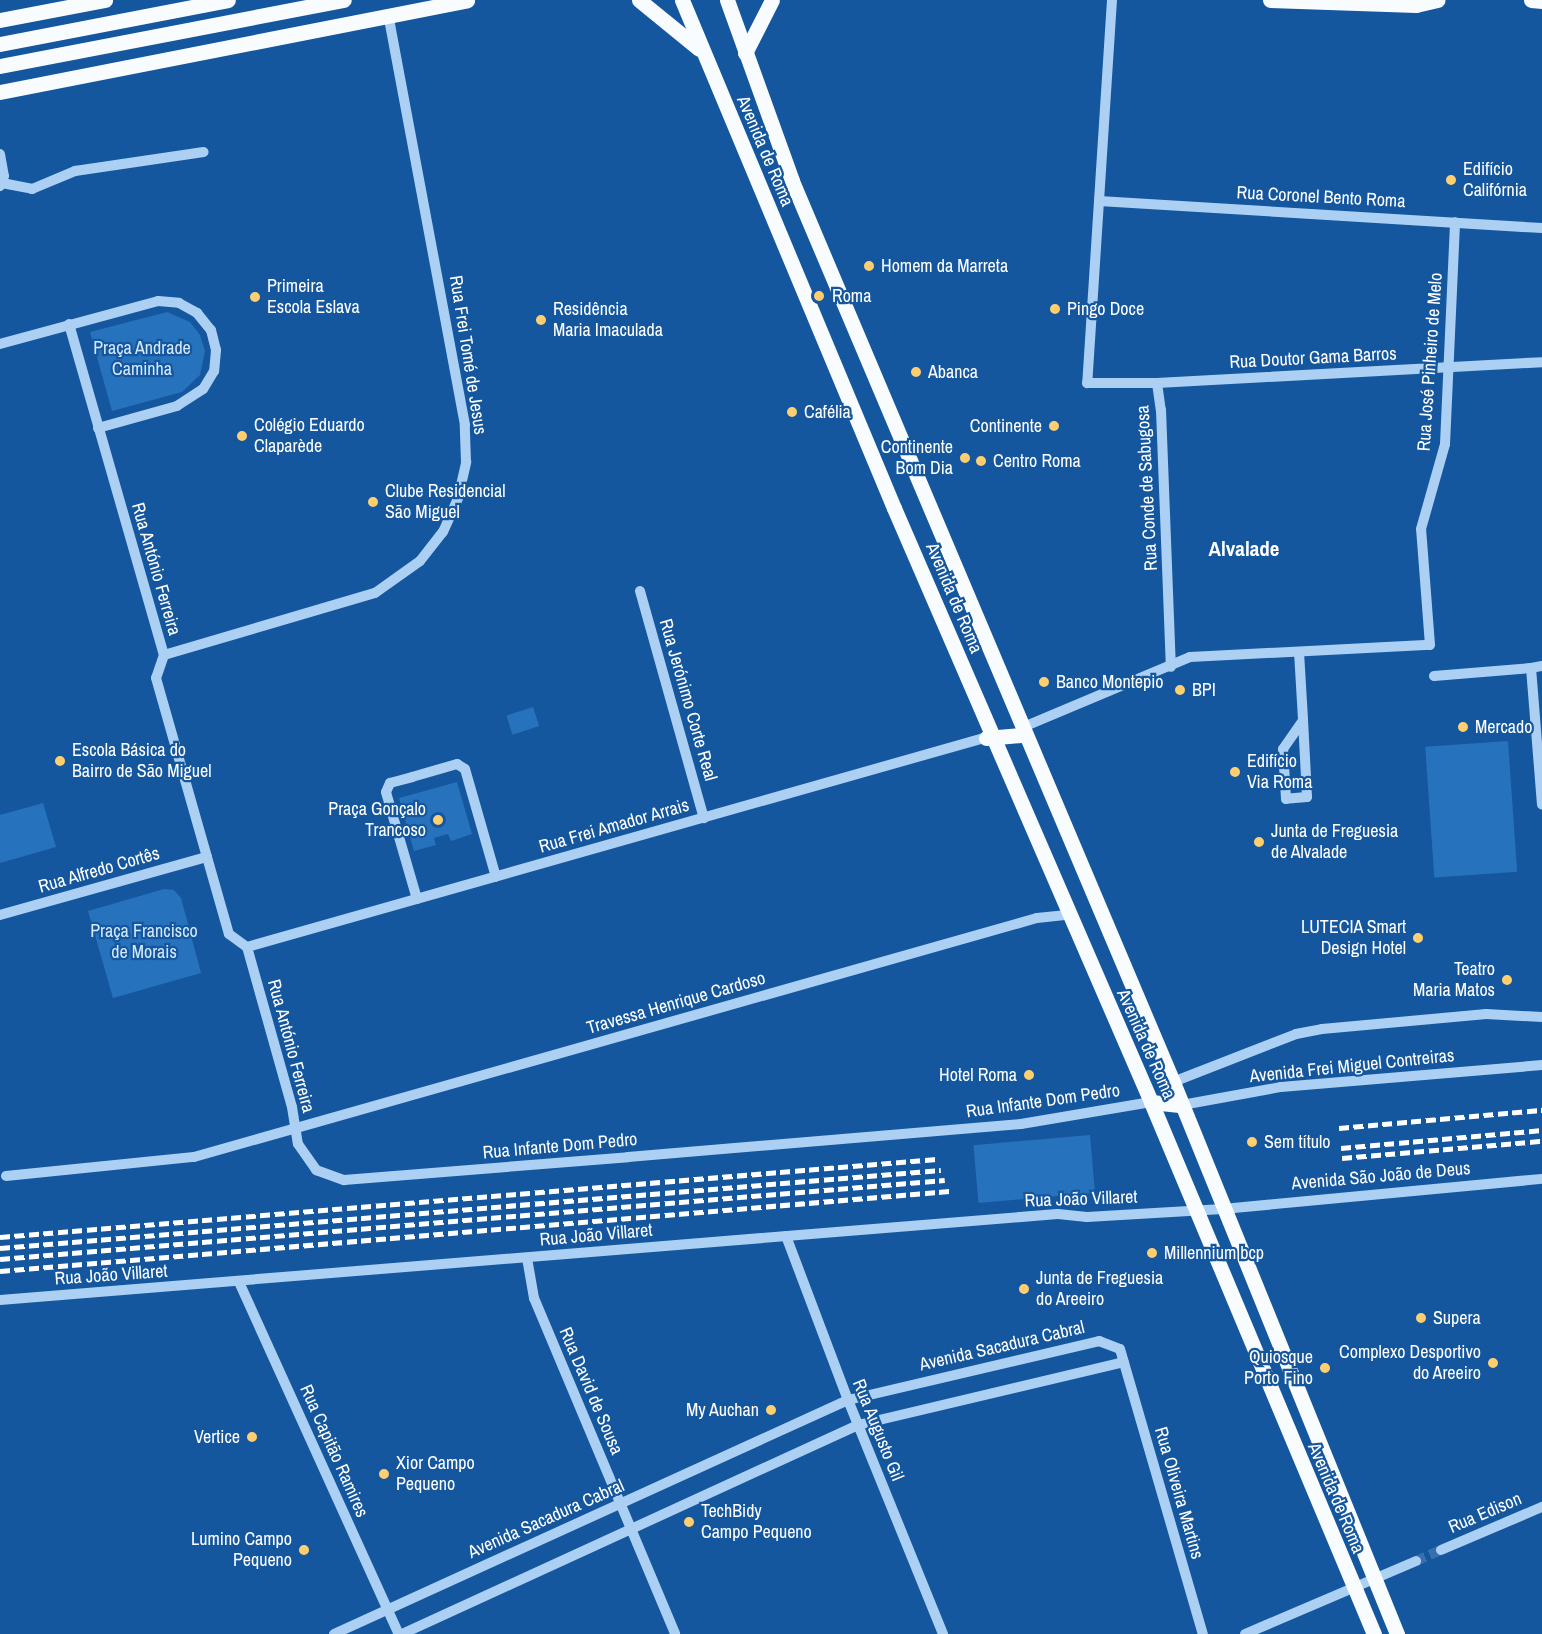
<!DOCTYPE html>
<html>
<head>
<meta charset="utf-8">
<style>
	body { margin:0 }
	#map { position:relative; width:1542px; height:1634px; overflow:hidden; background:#14579f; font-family:"Archivo Narrow",sans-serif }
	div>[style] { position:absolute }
	.green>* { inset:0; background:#2772bd; transform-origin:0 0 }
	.minor-tunnel>* { height:10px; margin-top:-5px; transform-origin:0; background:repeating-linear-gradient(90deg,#3770ad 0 10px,transparent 0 15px) }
	.minor>* { height:10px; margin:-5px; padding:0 5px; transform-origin:5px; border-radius:5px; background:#acd0f4 }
	.major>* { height:15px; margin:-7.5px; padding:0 7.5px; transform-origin:7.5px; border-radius:7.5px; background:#f9fcff }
	.rail>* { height:4.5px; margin-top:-2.25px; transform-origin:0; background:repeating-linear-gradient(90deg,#fff 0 10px,transparent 0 14.5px) }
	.dots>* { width:16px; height:16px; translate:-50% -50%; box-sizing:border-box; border:3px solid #14579f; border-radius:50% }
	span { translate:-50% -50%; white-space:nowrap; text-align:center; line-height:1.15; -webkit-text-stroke:4.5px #14579f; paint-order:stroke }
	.street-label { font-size:18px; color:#fff }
	.poi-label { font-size:18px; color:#fff }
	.left { translate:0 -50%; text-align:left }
	.right { translate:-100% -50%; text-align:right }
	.park-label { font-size:18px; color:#d5e9fd }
	.quarter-label { font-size:21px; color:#fff; font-weight:700 }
</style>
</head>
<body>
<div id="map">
	<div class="green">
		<div style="clip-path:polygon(167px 312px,190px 322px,200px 335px,205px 351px,200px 375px,182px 392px,112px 411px,90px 332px)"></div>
		<div style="left:533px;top:707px;width:20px;height:28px;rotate:72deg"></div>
		<div style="left:1508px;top:741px;width:131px;height:83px;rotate:86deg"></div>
		<div style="clip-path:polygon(457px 782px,472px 834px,451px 841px,448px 834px,434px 838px,436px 845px,414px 851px,399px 798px)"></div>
		<div style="clip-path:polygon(43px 803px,56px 847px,0 863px,0 815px)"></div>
		<div style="clip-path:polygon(164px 889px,174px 890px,181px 898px,201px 973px,113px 998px,88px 911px)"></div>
		<div style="left:1090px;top:1135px;width:58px;height:117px;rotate:85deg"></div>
	</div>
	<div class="minor-tunnel">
		<div style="left:1416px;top:1561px;width:27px;rotate:-24deg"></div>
	</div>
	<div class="minor">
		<div style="left:1112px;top:0;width:384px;rotate:93.7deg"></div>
		<div style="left:1087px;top:383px;width:70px"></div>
		<div style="left:1157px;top:383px;width:27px;rotate:82deg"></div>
		<div style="left:1161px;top:410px;width:257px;rotate:87.8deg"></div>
		<div style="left:0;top:154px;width:22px;rotate:80deg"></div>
		<div style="left:4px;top:176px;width:11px;rotate:112deg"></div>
		<div style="left:2px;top:183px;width:31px;rotate:11deg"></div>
		<div style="left:32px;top:189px;width:47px;rotate:-22.7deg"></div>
		<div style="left:75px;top:171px;width:130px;rotate:-8.4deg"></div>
		<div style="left:1099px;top:201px;width:444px;rotate:3.5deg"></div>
		<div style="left:69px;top:324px;width:344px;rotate:74deg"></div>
		<div style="left:164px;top:655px;width:24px;rotate:109deg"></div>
		<div style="left:156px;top:678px;width:266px;rotate:74.1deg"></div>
		<div style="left:229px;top:934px;width:22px;rotate:36deg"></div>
		<div style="left:247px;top:947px;width:166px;rotate:74.3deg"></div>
		<div style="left:292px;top:1107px;width:37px;rotate:81deg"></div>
		<div style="left:298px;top:1144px;width:32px;rotate:55deg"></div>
		<div style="left:316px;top:1170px;width:30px;rotate:20deg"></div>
		<div style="left:344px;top:1180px;width:285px;rotate:-4.6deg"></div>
		<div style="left:628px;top:1157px;width:394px;rotate:-4.8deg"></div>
		<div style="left:1021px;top:1124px;width:132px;rotate:-9.6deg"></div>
		<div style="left:0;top:344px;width:164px;rotate:-15.2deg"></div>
		<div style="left:158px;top:301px;width:21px;rotate:5deg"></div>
		<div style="left:179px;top:303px;width:21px;rotate:29deg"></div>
		<div style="left:197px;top:313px;width:22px;rotate:51deg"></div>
		<div style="left:211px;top:330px;width:21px;rotate:76deg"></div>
		<div style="left:216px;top:350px;width:21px;rotate:95deg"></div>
		<div style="left:214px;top:371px;width:21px;rotate:121deg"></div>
		<div style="left:203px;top:389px;width:31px;rotate:147deg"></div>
		<div style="left:177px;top:406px;width:82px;rotate:164.4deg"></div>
		<div style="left:1157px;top:383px;width:386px;rotate:-3.1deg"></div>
		<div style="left:640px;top:591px;width:236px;rotate:74.3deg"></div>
		<div style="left:1299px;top:652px;width:68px;rotate:86.6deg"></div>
		<div style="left:1303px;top:720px;width:77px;rotate:87deg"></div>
		<div style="left:1307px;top:797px;width:21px;rotate:175deg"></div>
		<div style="left:1286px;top:799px;width:50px;rotate:-93.4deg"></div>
		<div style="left:1283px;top:749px;width:35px;rotate:-55deg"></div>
		<div style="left:164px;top:655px;width:220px;rotate:-16.4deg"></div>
		<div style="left:375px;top:593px;width:55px;rotate:-35.4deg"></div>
		<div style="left:420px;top:561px;width:37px;rotate:-52deg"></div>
		<div style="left:443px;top:532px;width:37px;rotate:-66deg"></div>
		<div style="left:458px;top:498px;width:37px;rotate:-77deg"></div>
		<div style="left:466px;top:462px;width:37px;rotate:-92deg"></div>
		<div style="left:465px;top:425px;width:417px;rotate:-100.6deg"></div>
		<div style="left:1542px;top:666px;width:11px;rotate:170deg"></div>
		<div style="left:1531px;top:668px;width:137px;rotate:85.4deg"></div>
		<div style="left:1434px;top:676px;width:97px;rotate:-4.7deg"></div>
		<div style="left:1021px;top:728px;width:183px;rotate:-22.8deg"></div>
		<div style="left:1190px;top:657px;width:240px;rotate:-2.9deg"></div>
		<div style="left:1430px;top:645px;width:116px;rotate:-94.4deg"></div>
		<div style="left:1421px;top:529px;width:88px;rotate:-74.2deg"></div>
		<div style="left:1445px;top:444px;width:222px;rotate:-87.4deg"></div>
		<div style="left:417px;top:899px;width:111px;rotate:-106.2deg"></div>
		<div style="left:386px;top:792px;width:10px;rotate:-66deg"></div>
		<div style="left:390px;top:783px;width:23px;rotate:-15deg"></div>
		<div style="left:412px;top:777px;width:47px;rotate:-16.1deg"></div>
		<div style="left:457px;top:764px;width:9px;rotate:32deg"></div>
		<div style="left:465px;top:769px;width:112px;rotate:74deg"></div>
		<div style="left:0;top:915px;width:215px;rotate:-15.7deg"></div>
		<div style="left:247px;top:947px;width:773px;rotate:-15.83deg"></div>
		<div style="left:1173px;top:1082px;width:132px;rotate:-21.3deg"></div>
		<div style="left:1296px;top:1034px;width:26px;rotate:-11deg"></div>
		<div style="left:1322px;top:1029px;width:165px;rotate:-5.2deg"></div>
		<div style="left:1486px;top:1014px;width:56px;rotate:3.1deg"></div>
		<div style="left:1182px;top:1105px;width:101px;rotate:-10.3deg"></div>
		<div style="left:1281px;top:1087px;width:262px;rotate:-4.8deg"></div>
		<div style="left:6px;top:1176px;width:189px;rotate:-5.8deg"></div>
		<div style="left:194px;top:1157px;width:876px;rotate:-15.83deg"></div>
		<div style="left:1037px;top:918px;width:30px;rotate:-6deg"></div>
		<div style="left:786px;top:1236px;width:175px;rotate:69.3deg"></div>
		<div style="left:848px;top:1400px;width:253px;rotate:67.9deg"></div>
		<div style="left:527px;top:1258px;width:41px;rotate:80.1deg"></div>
		<div style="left:534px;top:1298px;width:364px;rotate:67.2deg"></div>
		<div style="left:239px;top:1282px;width:387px;rotate:65.6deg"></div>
		<div style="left:0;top:1300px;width:1061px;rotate:-4.65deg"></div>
		<div style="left:1058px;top:1214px;width:29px;rotate:6deg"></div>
		<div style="left:1087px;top:1217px;width:136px;rotate:-3.4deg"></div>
		<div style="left:1223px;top:1209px;width:320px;rotate:-5.4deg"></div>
		<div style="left:1441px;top:1550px;width:110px;rotate:-23.1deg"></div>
		<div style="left:334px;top:1634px;width:565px;rotate:-24.48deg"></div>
		<div style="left:848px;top:1400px;width:258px;rotate:-13.2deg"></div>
		<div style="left:1099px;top:1341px;width:22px;rotate:21deg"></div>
		<div style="left:1120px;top:1349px;width:297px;rotate:73.8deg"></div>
		<div style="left:402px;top:1634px;width:502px;rotate:-24.62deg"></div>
		<div style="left:858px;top:1425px;width:273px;rotate:-13.3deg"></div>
		<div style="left:1245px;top:1634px;width:186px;rotate:-23.1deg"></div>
	</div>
	<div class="major">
		<div style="left:639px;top:0;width:77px;rotate:39.2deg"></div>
		<div style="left:682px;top:0;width:550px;rotate:67.35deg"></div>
		<div style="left:894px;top:508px;width:647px;rotate:66.6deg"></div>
		<div style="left:1151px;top:1102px;width:577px;rotate:67.26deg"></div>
		<div style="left:727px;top:0;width:192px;rotate:70.2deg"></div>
		<div style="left:792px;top:181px;width:978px;rotate:67.08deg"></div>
		<div style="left:1173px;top:1082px;width:596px;rotate:67.91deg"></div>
		<div style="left:1270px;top:0;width:146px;rotate:2deg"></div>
		<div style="left:1416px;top:5px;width:22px;rotate:-13deg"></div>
		<div style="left:1531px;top:0;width:11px;rotate:5deg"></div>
		<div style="left:0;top:20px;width:107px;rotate:-10.8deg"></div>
		<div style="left:0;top:44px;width:232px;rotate:-10.9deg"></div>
		<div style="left:745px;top:53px;width:59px;rotate:-63deg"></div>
		<div style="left:0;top:66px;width:350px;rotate:-10.9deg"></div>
		<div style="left:0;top:92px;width:476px;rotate:-11.1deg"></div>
		<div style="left:986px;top:738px;width:38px;rotate:-5deg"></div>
		<div style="left:1151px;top:1102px;width:31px;rotate:6deg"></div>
	</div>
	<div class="rail">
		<div style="left:1339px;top:1128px;width:204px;rotate:-5.1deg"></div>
		<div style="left:1341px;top:1148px;width:202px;rotate:-5.1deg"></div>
		<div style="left:1342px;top:1158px;width:201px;rotate:-4.9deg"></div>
		<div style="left:0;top:1237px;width:940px;rotate:-4.76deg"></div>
		<div style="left:0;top:1248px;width:944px;rotate:-4.74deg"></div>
		<div style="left:0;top:1259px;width:948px;rotate:-4.78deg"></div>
		<div style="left:0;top:1271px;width:953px;rotate:-4.81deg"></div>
	</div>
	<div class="dots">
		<div style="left:1451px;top:180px;background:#ffcf6f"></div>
		<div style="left:869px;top:266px;background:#ffcf6f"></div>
		<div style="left:819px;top:296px;background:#ffcf6f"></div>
		<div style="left:255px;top:297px;background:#ffcf6f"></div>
		<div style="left:1055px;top:309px;background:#ffcf6f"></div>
		<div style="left:541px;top:320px;background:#ffcf6f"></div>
		<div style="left:916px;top:372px;background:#ffcf6f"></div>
		<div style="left:792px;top:412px;background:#ffcf6f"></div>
		<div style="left:1054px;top:426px;background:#ffcf6f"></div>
		<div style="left:242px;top:436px;background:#ffcf6f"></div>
		<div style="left:965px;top:458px;background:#ffcf6f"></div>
		<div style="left:981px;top:461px;background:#ffcf6f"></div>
		<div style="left:373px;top:502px;background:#ffcf6f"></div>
		<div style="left:1044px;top:682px;background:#ffcf6f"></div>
		<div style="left:1180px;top:690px;background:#ffcf6f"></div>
		<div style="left:1463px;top:727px;background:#ffcf6f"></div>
		<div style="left:60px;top:761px;background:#ffcf6f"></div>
		<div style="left:1235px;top:772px;background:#ffcf6f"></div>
		<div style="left:438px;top:820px;background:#ffcf6f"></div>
		<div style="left:1259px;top:842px;background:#ffcf6f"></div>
		<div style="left:1418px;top:938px;background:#ffcf6f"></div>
		<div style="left:1507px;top:980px;background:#ffcf6f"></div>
		<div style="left:1029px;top:1075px;background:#ffcf6f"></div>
		<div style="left:1252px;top:1142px;background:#ffcf6f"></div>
		<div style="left:1152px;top:1253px;background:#ffcf6f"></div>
		<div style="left:1024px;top:1289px;background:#ffcf6f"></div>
		<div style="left:1421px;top:1318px;background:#ffcf6f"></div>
		<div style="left:1493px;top:1363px;background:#ffcf6f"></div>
		<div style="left:1325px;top:1368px;background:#ffcf6f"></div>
		<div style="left:771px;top:1410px;background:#ffcf6f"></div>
		<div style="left:252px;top:1437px;background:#ffcf6f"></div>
		<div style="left:384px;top:1474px;background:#ffcf6f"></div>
		<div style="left:689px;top:1522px;background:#ffcf6f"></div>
		<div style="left:304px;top:1550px;background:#ffcf6f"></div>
	</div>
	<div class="street-label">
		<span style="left:765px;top:151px;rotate:67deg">Avenida de Roma</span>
		<span style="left:1321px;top:197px;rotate:3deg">Rua Coronel Bento Roma</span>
		<span style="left:468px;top:355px;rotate:81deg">Rua Frei Tomé de Jesus</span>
		<span style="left:1313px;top:358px;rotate:-3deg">Rua Doutor Gama Barros</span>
		<span style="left:1430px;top:362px;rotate:-86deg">Rua José Pinheiro de Melo</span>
		<span style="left:1147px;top:488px;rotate:-93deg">Rua Conde de Sabugosa</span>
		<span style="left:156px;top:569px;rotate:74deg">Rua António Ferreira</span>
		<span style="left:954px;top:598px;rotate:67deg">Avenida de Roma</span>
		<span style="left:688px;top:700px;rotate:74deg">Rua Jerónimo Corte Real</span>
		<span style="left:614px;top:826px;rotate:-16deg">Rua Frei Amador Arrais</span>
		<span style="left:99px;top:870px;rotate:-16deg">Rua Alfredo Cortês</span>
		<span style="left:676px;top:1003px;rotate:-16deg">Travessa Henrique Cardoso</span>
		<span style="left:1146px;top:1044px;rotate:66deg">Avenida de Roma</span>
		<span style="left:291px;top:1046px;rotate:75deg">Rua António Ferreira</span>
		<span style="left:1352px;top:1066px;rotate:-6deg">Avenida Frei Miguel Contreiras</span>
		<span style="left:1043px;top:1101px;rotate:-8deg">Rua Infante Dom Pedro</span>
		<span style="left:560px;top:1146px;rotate:-5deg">Rua Infante Dom Pedro</span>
		<span style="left:1381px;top:1176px;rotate:-5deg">Avenida São João de Deus</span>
		<span style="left:1081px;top:1199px;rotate:-2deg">Rua João Villaret</span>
		<span style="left:596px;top:1235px;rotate:-5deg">Rua João Villaret</span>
		<span style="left:111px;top:1275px;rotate:-4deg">Rua João Villaret</span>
		<span style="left:1002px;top:1346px;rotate:-13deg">Avenida Sacadura Cabral</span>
		<span style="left:591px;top:1391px;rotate:67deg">Rua David de Sousa</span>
		<span style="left:878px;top:1430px;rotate:68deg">Rua Augusto Gil</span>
		<span style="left:334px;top:1451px;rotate:66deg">Rua Capitão Ramires</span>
		<span style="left:1179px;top:1493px;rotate:74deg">Rua Oliveira Martins</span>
		<span style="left:1336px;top:1498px;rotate:67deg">Avenida de Roma</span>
		<span style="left:1485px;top:1513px;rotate:-23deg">Rua Edison</span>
		<span style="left:546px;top:1519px;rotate:-24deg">Avenida Sacadura Cabral</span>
	</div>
	<div class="poi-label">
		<span class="left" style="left:1463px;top:180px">Edifício<br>Califórnia</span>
		<span class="left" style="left:881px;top:266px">Homem da Marreta</span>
		<span class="left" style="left:267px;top:297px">Primeira<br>Escola Eslava</span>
		<span class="left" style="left:832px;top:296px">Roma</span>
		<span class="left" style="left:1067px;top:309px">Pingo Doce</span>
		<span class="left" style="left:553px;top:320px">Residência<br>Maria Imaculada</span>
		<span class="left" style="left:928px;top:372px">Abanca</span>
		<span class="left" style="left:804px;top:412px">Cafélia</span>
		<span class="left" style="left:254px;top:436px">Colégio Eduardo<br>Claparède</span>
		<span class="right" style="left:1042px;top:426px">Continente</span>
		<span class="right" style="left:953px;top:458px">Continente<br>Bom Dia</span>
		<span class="left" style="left:993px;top:461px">Centro Roma</span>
		<span class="left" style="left:385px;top:502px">Clube Residencial<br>São Miguel</span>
		<span class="left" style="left:1056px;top:682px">Banco Montepio</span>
		<span class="left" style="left:1192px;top:690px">BPI</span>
		<span class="left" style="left:1475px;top:727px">Mercado</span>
		<span class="left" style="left:72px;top:761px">Escola Básica do<br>Bairro de São Miguel</span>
		<span class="left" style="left:1247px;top:772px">Edifício<br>Via Roma</span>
		<span class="right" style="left:426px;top:820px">Praça Gonçalo<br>Trancoso</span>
		<span class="left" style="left:1271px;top:842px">Junta de Freguesia<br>de Alvalade</span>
		<span class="right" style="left:1406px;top:938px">LUTECIA Smart<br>Design Hotel</span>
		<span class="right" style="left:1495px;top:980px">Teatro<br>Maria Matos</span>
		<span class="right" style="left:1017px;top:1075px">Hotel Roma</span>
		<span class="left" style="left:1264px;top:1142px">Sem título</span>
		<span class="left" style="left:1164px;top:1253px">Millennium bcp</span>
		<span class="left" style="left:1036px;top:1289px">Junta de Freguesia<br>do Areeiro</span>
		<span class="left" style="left:1433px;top:1318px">Supera</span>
		<span class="right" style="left:1481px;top:1363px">Complexo Desportivo<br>do Areeiro</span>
		<span class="right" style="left:1313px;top:1368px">Quiosque<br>Porto Fino</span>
		<span class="right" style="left:759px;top:1410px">My Auchan</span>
		<span class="right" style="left:240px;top:1437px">Vertice</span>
		<span class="left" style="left:396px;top:1474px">Xior Campo<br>Pequeno</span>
		<span class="left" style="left:701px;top:1522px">TechBidy<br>Campo Pequeno</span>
		<span class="right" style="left:292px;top:1550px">Lumino Campo<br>Pequeno</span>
	</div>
	<div class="park-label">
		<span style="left:142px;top:359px">Praça Andrade<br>Caminha</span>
		<span style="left:144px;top:942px">Praça Francisco<br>de Morais</span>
	</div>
	<div class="quarter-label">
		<span style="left:1244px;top:549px">Alvalade</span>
	</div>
</div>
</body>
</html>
